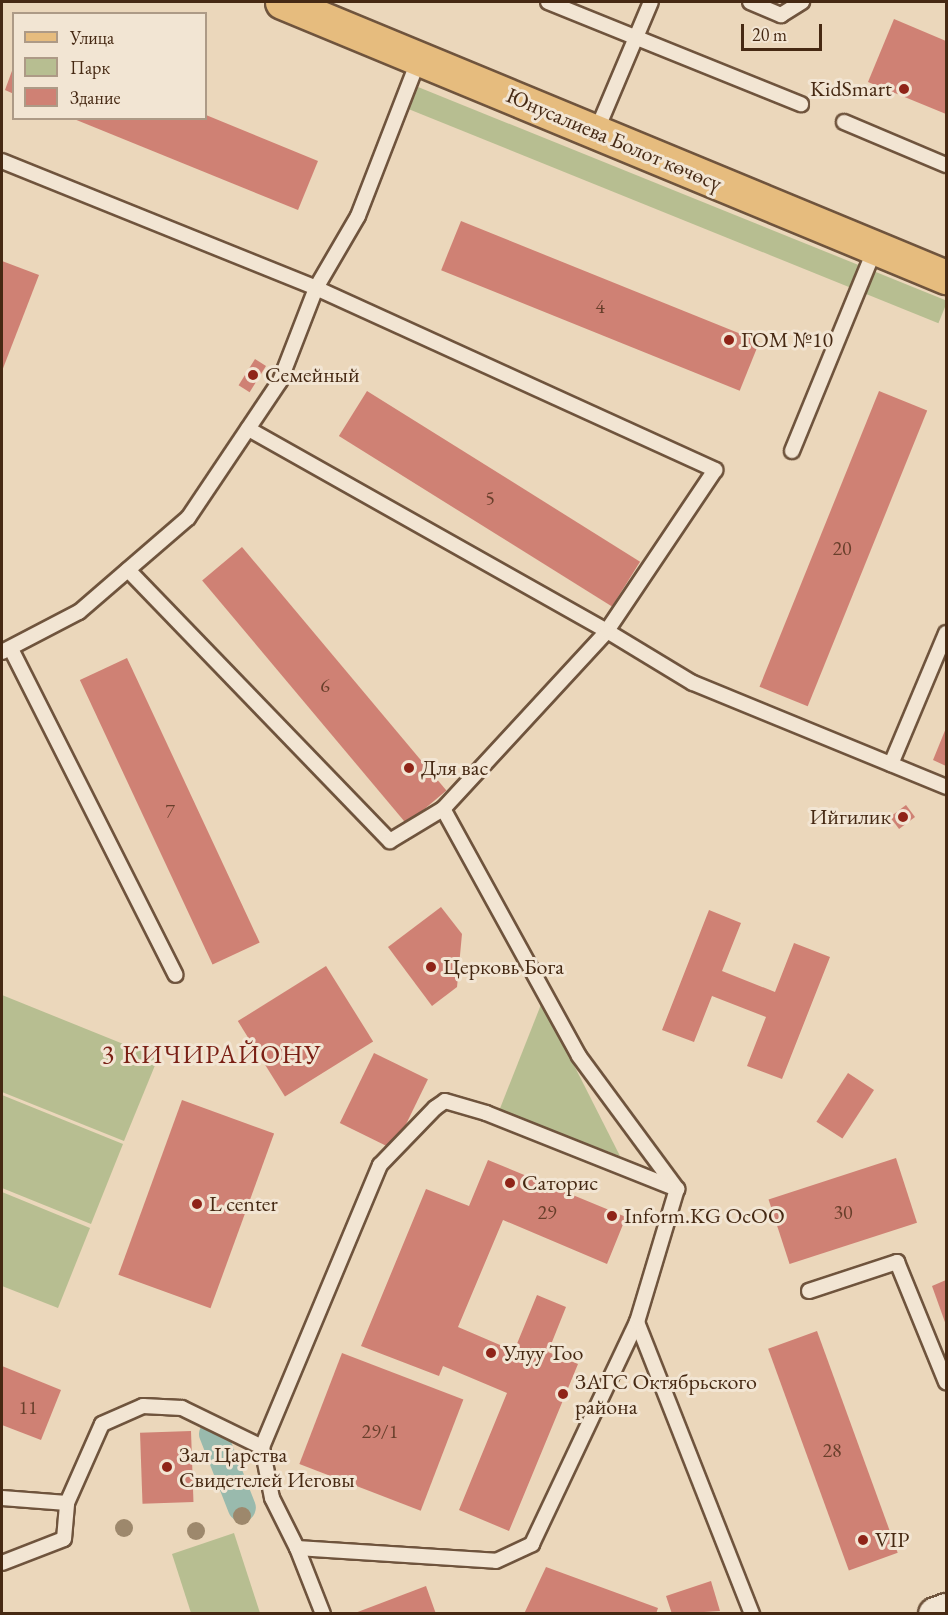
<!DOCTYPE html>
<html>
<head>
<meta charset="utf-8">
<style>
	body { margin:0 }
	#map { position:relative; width:948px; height:1615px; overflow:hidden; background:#ebd7bb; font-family:"EB Garamond",serif }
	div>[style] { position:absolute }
	.green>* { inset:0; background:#b7be91; transform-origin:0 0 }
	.canal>* { height:28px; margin:-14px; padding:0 14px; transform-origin:14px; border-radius:14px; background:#99baad }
	.building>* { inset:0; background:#cf8174; transform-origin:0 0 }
	.roads { filter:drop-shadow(2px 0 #6f543d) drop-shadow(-2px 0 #6f543d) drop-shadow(0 2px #6f543d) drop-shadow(0 -2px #6f543d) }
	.service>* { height:14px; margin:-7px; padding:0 7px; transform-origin:7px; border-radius:7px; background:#f2e5d3 }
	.secondary>* { height:33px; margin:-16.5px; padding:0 16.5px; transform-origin:16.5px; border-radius:16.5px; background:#f2e5d3 }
	.primary>* { height:33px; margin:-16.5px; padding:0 16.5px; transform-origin:16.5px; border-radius:16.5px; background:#e6bc7e }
	.trees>* { width:18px; height:18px; margin:-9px; border-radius:50%; background:#9d886c }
	.dots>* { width:16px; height:16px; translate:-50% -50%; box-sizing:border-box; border:3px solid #f2e5d3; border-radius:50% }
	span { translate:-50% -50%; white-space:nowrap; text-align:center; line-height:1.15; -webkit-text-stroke:6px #f2e5d3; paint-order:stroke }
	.number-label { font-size:20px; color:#683f2b }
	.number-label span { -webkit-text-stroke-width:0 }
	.poi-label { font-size:22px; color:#462913 }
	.right { translate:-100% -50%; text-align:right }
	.left { translate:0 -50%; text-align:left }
	.street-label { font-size:22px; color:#462913 }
	.quarter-label { font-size:26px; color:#7a1f14; letter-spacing:1.5px }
	.frame { position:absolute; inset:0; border:3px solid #462913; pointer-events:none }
	.legend { position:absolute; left:12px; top:12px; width:195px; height:108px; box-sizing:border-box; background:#f2e5d3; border:2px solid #ad9a86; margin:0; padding:8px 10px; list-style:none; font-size:18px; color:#462913 }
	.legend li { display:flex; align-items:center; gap:12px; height:30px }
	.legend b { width:30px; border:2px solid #ad9a86 }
	.scale { position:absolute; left:741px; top:24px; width:81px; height:27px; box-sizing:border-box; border:3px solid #462913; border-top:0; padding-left:8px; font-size:18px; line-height:21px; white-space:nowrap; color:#462913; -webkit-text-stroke:4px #f2e5d3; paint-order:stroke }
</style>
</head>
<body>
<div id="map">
	<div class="green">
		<div style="left:418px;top:87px;width:571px;height:24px;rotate:22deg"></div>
		<div style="clip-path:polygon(2px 995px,158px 1058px,124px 1141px,2px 1092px)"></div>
		<div style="clip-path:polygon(542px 1002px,620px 1156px,499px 1111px)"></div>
		<div style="clip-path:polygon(2px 1095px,123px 1144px,91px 1224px,2px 1188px)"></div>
		<div style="clip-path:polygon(2px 1192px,90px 1228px,58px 1308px,2px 1286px)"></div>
		<div style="clip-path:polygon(234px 1533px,260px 1613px,191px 1613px,172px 1554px)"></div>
	</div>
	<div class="canal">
		<div style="left:213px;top:1434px;width:79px;rotate:68.6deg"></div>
	</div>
	<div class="building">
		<div style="clip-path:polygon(894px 19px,946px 41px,946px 114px,868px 82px)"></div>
		<div style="clip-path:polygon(13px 68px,14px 68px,14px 94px,5px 90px)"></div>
		<div style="clip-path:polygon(206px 115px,318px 161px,298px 210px,74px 119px)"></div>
		<div style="left:461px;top:221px;width:322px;height:53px;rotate:22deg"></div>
		<div style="clip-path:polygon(2px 261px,39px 275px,2px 371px)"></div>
		<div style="left:255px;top:359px;width:13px;height:31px;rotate:32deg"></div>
		<div style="left:367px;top:391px;width:322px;height:53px;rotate:32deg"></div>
		<div style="left:879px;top:391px;width:52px;height:319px;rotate:22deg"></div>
		<div style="left:242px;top:547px;width:318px;height:52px;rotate:50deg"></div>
		<div style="left:127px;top:658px;width:314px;height:52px;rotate:65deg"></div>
		<div style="clip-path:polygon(946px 728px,946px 766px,933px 760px)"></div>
		<div style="left:906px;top:805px;width:15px;height:20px;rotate:53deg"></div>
		<div style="clip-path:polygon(441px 907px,462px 934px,457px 987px,432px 1006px,388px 947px)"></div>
		<div style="clip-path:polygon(709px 910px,741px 923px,722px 971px,775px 992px,794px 943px,830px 957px,782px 1079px,747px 1066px,766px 1017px,712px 996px,694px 1042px,662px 1030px)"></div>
		<div style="left:326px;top:966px;width:89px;height:104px;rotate:58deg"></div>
		<div style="left:374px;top:1053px;width:60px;height:78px;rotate:26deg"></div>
		<div style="left:848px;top:1073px;width:31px;height:58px;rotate:33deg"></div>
		<div style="left:182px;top:1100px;width:98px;height:186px;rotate:20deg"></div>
		<div style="left:896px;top:1158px;width:68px;height:134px;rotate:72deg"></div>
		<div style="clip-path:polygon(488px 1160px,626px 1217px,607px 1264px,503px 1220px,458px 1327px,514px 1351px,537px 1295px,566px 1307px,548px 1352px,578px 1364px,509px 1531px,459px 1510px,507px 1393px,443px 1366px,439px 1376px,361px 1346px,426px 1189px,469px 1206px)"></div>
		<div style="clip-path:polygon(946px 1280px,946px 1325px,932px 1286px)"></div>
		<div style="left:817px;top:1331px;width:236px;height:52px;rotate:70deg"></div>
		<div style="left:342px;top:1353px;width:130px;height:119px;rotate:21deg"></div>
		<div style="clip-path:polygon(2px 1366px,61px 1390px,41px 1440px,2px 1425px)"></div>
		<div style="left:191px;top:1431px;width:71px;height:51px;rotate:88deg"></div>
		<div style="clip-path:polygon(546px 1567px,658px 1608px,656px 1614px,524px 1614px)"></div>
		<div style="clip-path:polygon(711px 1581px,720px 1611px,672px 1614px,666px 1596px)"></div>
		<div style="clip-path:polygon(426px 1586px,436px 1614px,355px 1614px,355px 1613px)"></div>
	</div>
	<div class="roads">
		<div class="service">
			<div style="left:548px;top:2px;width:273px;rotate:22deg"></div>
			<div style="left:750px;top:2px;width:34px;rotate:23deg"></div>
			<div style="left:781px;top:15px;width:25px;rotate:-32deg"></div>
			<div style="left:844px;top:122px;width:111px;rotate:22.9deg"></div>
			<div style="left:596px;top:132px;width:141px;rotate:-67.1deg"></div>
			<div style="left:2px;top:161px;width:339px;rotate:22deg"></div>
			<div style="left:316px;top:288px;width:439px;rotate:24.5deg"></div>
			<div style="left:715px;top:470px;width:194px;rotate:123.9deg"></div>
			<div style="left:607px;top:631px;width:412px;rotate:-150.6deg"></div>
			<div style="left:792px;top:451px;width:218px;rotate:-67.7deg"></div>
			<div style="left:128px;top:570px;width:377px;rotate:46deg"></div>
			<div style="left:390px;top:841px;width:62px;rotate:-31.1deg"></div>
			<div style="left:11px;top:649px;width:365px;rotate:63.2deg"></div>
			<div style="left:2px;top:652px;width:87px;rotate:-27.5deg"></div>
			<div style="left:79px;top:612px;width:144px;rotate:-40.8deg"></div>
			<div style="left:188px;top:518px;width:165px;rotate:-56.1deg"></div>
			<div style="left:280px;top:381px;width:100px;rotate:-68.8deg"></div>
			<div style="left:316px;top:288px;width:83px;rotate:-59.7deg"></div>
			<div style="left:358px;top:216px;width:168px;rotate:-68.8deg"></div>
			<div style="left:891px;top:764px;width:142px;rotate:-67.2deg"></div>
			<div style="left:677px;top:1189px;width:165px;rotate:-126.4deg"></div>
			<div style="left:579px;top:1056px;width:282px;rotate:-118.8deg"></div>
			<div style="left:443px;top:809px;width:242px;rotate:-47.3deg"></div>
			<div style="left:607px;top:631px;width:100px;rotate:31.2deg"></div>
			<div style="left:693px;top:683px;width:274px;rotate:22.3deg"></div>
			<div style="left:809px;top:1291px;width:93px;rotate:-18.2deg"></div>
			<div style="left:897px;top:1262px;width:130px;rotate:67.8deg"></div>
			<div style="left:637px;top:1322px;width:314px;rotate:68.5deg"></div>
			<div style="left:2px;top:1498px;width:65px;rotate:4.4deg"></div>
			<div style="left:297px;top:1548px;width:56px;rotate:-116.6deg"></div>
			<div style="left:272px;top:1498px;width:52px;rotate:-101.1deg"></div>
			<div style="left:262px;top:1447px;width:306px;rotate:-67.3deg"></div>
			<div style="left:380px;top:1165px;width:79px;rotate:-46deg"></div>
			<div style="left:435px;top:1108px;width:12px;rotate:-35deg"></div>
			<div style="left:445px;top:1101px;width:43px;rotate:16.3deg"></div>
			<div style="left:486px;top:1113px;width:206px;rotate:21.7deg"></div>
			<div style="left:2px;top:1563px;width:66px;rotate:-21.2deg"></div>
			<div style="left:64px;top:1539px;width:36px;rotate:-85deg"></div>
			<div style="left:67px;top:1503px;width:86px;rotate:-66.1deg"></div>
			<div style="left:102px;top:1424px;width:45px;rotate:-23.7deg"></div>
			<div style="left:143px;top:1406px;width:39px;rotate:3deg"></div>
			<div style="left:182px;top:1408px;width:89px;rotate:26deg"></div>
			<div style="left:323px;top:1614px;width:71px;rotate:-111.5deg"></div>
			<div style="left:297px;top:1548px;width:199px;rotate:3.7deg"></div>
			<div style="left:496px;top:1561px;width:40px;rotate:-25deg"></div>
			<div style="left:532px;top:1544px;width:246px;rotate:-64.7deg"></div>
			<div style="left:637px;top:1322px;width:139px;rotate:-73.3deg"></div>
		</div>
		<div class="secondary">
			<div style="left:935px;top:1614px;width:12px;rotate:-20deg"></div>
		</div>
		<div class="primary">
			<div style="left:282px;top:2px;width:719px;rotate:22.5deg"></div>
		</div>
	</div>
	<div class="trees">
		<div style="left:242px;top:1516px"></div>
		<div style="left:124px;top:1528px"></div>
		<div style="left:196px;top:1531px"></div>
	</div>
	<div class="dots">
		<div style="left:904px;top:89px;background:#8f2418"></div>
		<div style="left:729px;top:340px;background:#8f2418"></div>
		<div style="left:253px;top:375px;background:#8f2418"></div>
		<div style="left:409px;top:768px;background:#8f2418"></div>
		<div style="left:903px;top:817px;background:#8f2418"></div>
		<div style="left:431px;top:967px;background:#8f2418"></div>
		<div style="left:510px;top:1183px;background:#8f2418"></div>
		<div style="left:197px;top:1204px;background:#8f2418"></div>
		<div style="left:612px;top:1216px;background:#8f2418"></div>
		<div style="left:491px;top:1353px;background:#8f2418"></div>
		<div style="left:563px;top:1394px;background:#8f2418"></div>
		<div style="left:167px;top:1467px;background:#8f2418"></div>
		<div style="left:863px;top:1540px;background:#8f2418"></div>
	</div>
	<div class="number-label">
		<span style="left:600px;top:306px">4</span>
		<span style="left:490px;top:498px">5</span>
		<span style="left:842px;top:548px">20</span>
		<span style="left:325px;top:685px">6</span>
		<span style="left:170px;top:811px">7</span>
		<span style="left:547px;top:1212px">29</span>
		<span style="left:843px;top:1212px">30</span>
		<span style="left:28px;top:1407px">11</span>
		<span style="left:380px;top:1431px">29/1</span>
		<span style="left:832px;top:1450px">28</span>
	</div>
	<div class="poi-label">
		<span class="right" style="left:892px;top:89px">KidSmart</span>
		<span class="left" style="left:741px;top:340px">ГОМ №10</span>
		<span class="left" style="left:265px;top:375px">Семейный</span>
		<span class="left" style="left:421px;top:768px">Для вас</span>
		<span class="right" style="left:891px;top:817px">Ийгилик</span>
		<span class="left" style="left:443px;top:967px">Церковь Бога</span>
		<span class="left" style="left:522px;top:1183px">Саторис</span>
		<span class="left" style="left:209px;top:1204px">L center</span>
		<span class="left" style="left:624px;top:1216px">Inform.KG OcOO</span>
		<span class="left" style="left:503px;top:1353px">Улуу Тоо</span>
		<span class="left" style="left:575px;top:1394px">ЗАГС Октябрьского<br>района</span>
		<span class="left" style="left:179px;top:1467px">Зал Царства<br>Свидетелей Иеговы</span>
		<span class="left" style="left:875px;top:1540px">VIP</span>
	</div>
	<div class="street-label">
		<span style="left:614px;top:139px;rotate:23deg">Юнусалиева Болот көчөсү</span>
	</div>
	<div class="quarter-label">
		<span style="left:212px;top:1055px">3 КИЧИРАЙОНУ</span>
	</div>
	<div class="frame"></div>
	<ul class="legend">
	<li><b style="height:8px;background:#e6bc7e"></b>Улица</li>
	<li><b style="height:16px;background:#b7be91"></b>Парк</li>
	<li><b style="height:16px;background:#cf8174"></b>Здание</li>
	</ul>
	<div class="scale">20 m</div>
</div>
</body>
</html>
